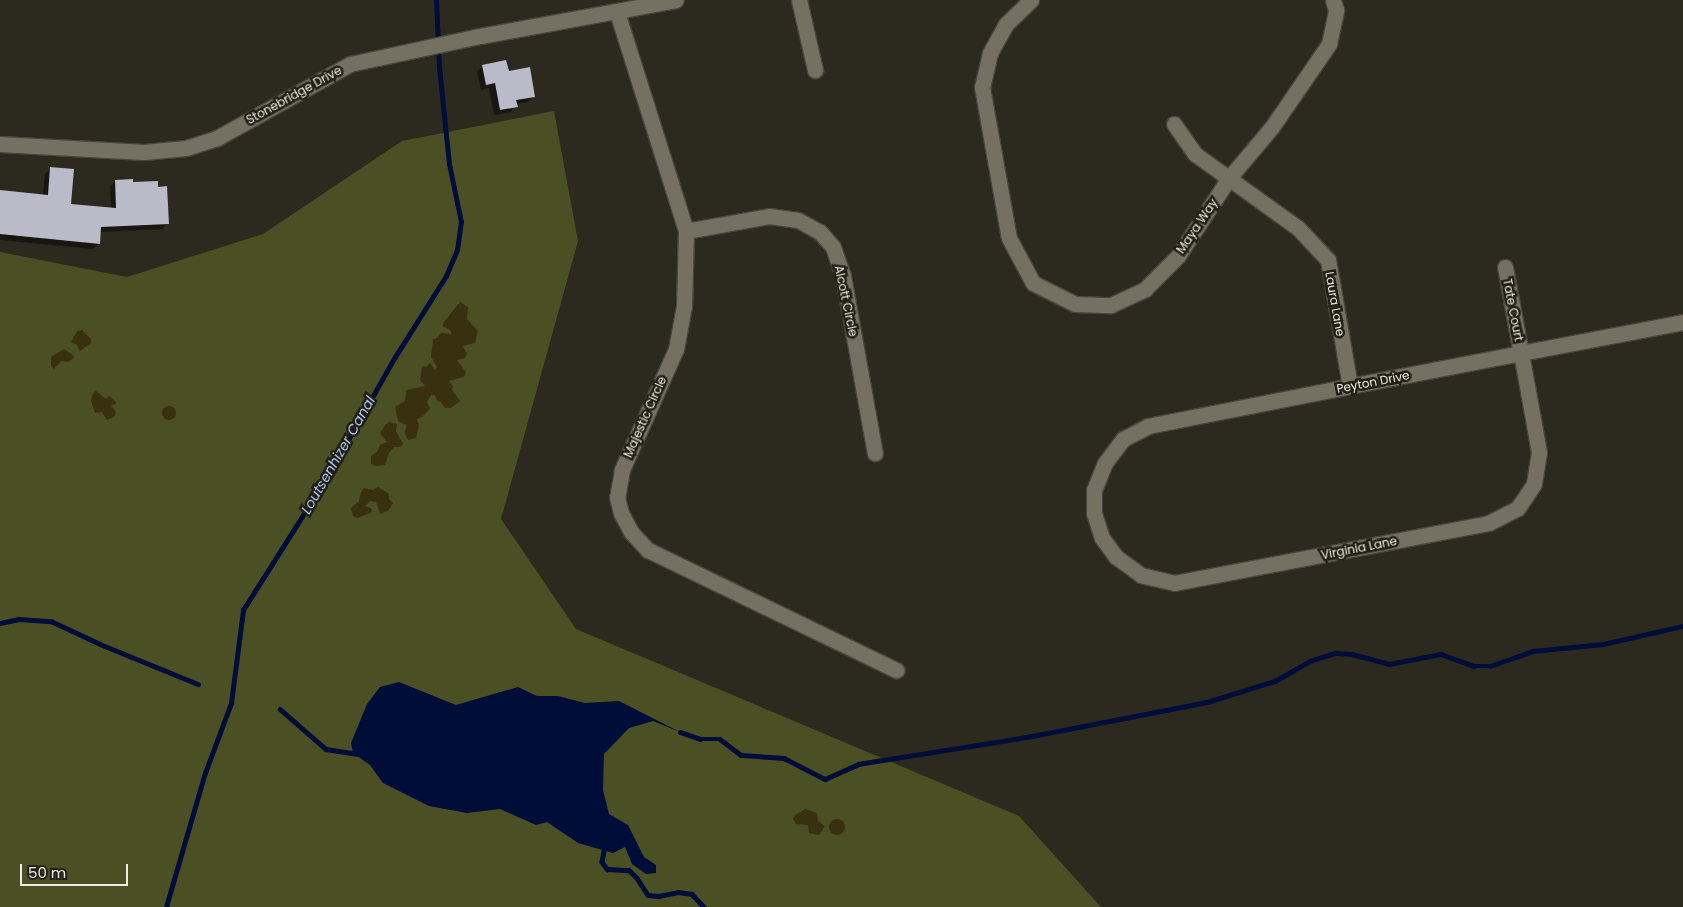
<!DOCTYPE html>
<html>
<head>
<meta charset="utf-8">
<style>
	body { margin:0 }
	#map { position:relative; width:1683px; height:907px; overflow:hidden; background:#2c2a1e; font-family:Poppins,sans-serif }
	div>[style] { position:absolute }
	.green>* { inset:0; background:#4a5024 }
	.sand>* { inset:0; background:#393010 }
	.round { border-radius:50% }
	.water>* { inset:0; background:#000d38 }
	.shadow>* { inset:0; background:#0007 }
	.stream>* { height:4.5px; margin:-2.25px; padding:0 2.25px; transform-origin:2.25px; border-radius:2.25px; background:#000d38 }
	.building>* { inset:0; background:#babac8 }
	.roads { filter:drop-shadow(1px 0 #49463d) drop-shadow(-1px 0 #49463d) drop-shadow(0 1px #49463d) drop-shadow(0 -1px #49463d) }
	.street>* { height:15px; margin:-7.5px; padding:0 7.5px; transform-origin:7.5px; border-radius:7.5px; background:#747163 }
	span { translate:-50% -50%; white-space:nowrap; text-align:center; line-height:1.15; -webkit-text-stroke:5px #222015; paint-order:stroke }
	.street-label { font-size:12px; color:#edebe4 }
	.water-label { font-size:14px; color:#a9c4f1; font-style:italic }
	.scale { position:absolute; left:20px; top:864px; width:108px; height:22px; box-sizing:border-box; border:2px solid #edebe4; border-top:0; padding-left:6px; font-size:15px; line-height:18px; white-space:nowrap; color:#edebe4; -webkit-text-stroke:4px #222015; paint-order:stroke }
</style>
</head>
<body>
<div id="map">
	<div class="green">
		<div style="clip-path:polygon(554px 111px,578px 241px,501px 519px,576px 629px,1019px 816px,1101px 907px,0 907px,0 252px,127px 277px,263px 234px,402px 141px)"></div>
	</div>
	<div class="sand">
		<div style="clip-path:polygon(460px 302px,468px 307px,467px 319px,478px 331px,475px 343px,463px 346px,467px 354px,465px 358px,457px 360px,466px 372px,464px 377px,449px 381px,453px 386px,452px 390px,460px 401px,451px 408px,445px 408px,441px 402px,437px 401px,435px 395px,431px 395px,427px 402px,430px 409px,422px 417px,417px 419px,419px 426px,416px 438px,408px 440px,405px 433px,406px 425px,398px 421px,395px 407px,405px 401px,406px 390px,425px 386px,420px 380px,422px 366px,426px 367px,430px 363px,435px 370px,437px 367px,431px 357px,433px 339px,437px 338px,441px 333px,451px 334px,451px 331px,443px 326px,443px 323px)"></div>
		<div style="clip-path:polygon(82px 330px,91px 339px,91px 343px,80px 351px,77px 345px,71px 342px,77px 331px)"></div>
		<div style="clip-path:polygon(64px 349px,75px 357px,68px 362px,61px 361px,54px 369px,51px 366px,51px 357px)"></div>
		<div style="clip-path:polygon(96px 391px,106px 399px,109px 396px,117px 403px,111px 406px,116px 412px,114px 417px,107px 420px,102px 412px,95px 413px,91px 401px,93px 393px)"></div>
		<div class="round" style="left:162px;top:406px;width:14px;height:14px"></div>
		<div style="clip-path:polygon(390px 422px,397px 424px,396px 431px,403px 444px,400px 447px,394px 447px,389px 453px,385px 465px,375px 466px,371px 464px,371px 456px,377px 452px,380px 445px,387px 442px,380px 433px,386px 424px)"></div>
		<div style="clip-path:polygon(378px 487px,389px 494px,389px 499px,393px 503px,389px 510px,380px 514px,376px 502px,370px 501px,365px 506px,372px 509px,371px 513px,357px 518px,353px 516px,351px 508px,359px 501px,361px 492px,364px 488px,373px 490px)"></div>
		<div style="clip-path:polygon(805px 809px,817px 813px,818px 821px,825px 826px,819px 835px,809px 833px,808px 825px,796px 824px,793px 819px,795px 815px)"></div>
		<div class="round" style="left:829px;top:819px;width:16px;height:16px"></div>
	</div>
	<div class="water">
		<div style="clip-path:polygon(399px 682px,456px 705px,518px 687px,537px 696px,558px 696px,585px 703px,619px 701px,680px 732px,653px 721px,629px 728px,604px 754px,603px 790px,609px 814px,628px 825px,644px 857px,656px 865px,656px 873px,646px 874px,632px 864px,625px 847px,613px 853px,578px 843px,547px 822px,536px 825px,500px 809px,467px 813px,429px 806px,383px 783px,370px 765px,353px 753px,351px 743px,367px 704px,380px 687px)"></div>
	</div>
	<div class="shadow">
		<div style="clip-path:polygon(483px 66px,508px 73px,534px 96px,528px 102px,516px 104px,511px 112px,494px 115px,489px 88px,481px 90px,477px 71px)"></div>
		<div style="clip-path:polygon(51px 168px,70px 205px,111px 209px,110px 187px,115px 181px,132px 184px,168px 223px,162px 229px,100px 232px,99px 243px,93px 249px,0 240px,0 191px,43px 195px,45px 174px)"></div>
	</div>
	<div class="stream">
		<div style="left:0;top:623px;width:19px;rotate:-12deg"></div>
		<div style="left:19px;top:619px;width:32px;rotate:4deg"></div>
		<div style="left:51px;top:621px;width:54px;rotate:25.1deg"></div>
		<div style="left:100px;top:644px;width:106px;rotate:22.2deg"></div>
		<div style="left:280px;top:709px;width:61px;rotate:41deg"></div>
		<div style="left:326px;top:749px;width:32px;rotate:9deg"></div>
		<div style="left:680px;top:732px;width:21px;rotate:19deg"></div>
		<div style="left:700px;top:739px;width:20px"></div>
		<div style="left:720px;top:739px;width:26px;rotate:37deg"></div>
		<div style="left:741px;top:755px;width:43px;rotate:4deg"></div>
		<div style="left:784px;top:758px;width:46px;rotate:27.1deg"></div>
		<div style="left:825px;top:779px;width:36px;rotate:-24deg"></div>
		<div style="left:858px;top:764px;width:171px;rotate:-9.1deg"></div>
		<div style="left:1027px;top:737px;width:183px;rotate:-11deg"></div>
		<div style="left:1207px;top:702px;width:71px;rotate:-17.2deg"></div>
		<div style="left:1275px;top:681px;width:40px;rotate:-29.7deg"></div>
		<div style="left:1310px;top:661px;width:26px;rotate:-18deg"></div>
		<div style="left:1335px;top:653px;width:17px;rotate:3deg"></div>
		<div style="left:1352px;top:654px;width:38px;rotate:15deg"></div>
		<div style="left:1389px;top:664px;width:53px;rotate:-10.9deg"></div>
		<div style="left:1441px;top:654px;width:35px;rotate:20deg"></div>
		<div style="left:1474px;top:666px;width:16px"></div>
		<div style="left:1490px;top:666px;width:46px;rotate:-19.2deg"></div>
		<div style="left:1533px;top:651px;width:70px;rotate:-5.7deg"></div>
		<div style="left:1603px;top:644px;width:82px;rotate:-12.7deg"></div>
		<div style="left:605px;top:846px;width:16px;rotate:101deg"></div>
		<div style="left:602px;top:862px;width:9px;rotate:54deg"></div>
		<div style="left:607px;top:869px;width:22px;rotate:3deg"></div>
		<div style="left:629px;top:870px;width:11px;rotate:45deg"></div>
		<div style="left:637px;top:878px;width:20px;rotate:57deg"></div>
		<div style="left:648px;top:895px;width:10px;rotate:6deg"></div>
		<div style="left:658px;top:896px;width:20px;rotate:-11deg"></div>
		<div style="left:678px;top:892px;width:14px;rotate:8deg"></div>
		<div style="left:692px;top:894px;width:18px;rotate:47deg"></div>
		<div style="left:166px;top:907px;width:140px;rotate:-73.8deg"></div>
		<div style="left:205px;top:773px;width:75px;rotate:-69.6deg"></div>
		<div style="left:231px;top:703px;width:94px;rotate:-82.6deg"></div>
		<div style="left:243px;top:610px;width:157px;rotate:-57.7deg"></div>
		<div style="left:327px;top:477px;width:138px;rotate:-60.5deg"></div>
		<div style="left:395px;top:357px;width:96px;rotate:-57.8deg"></div>
		<div style="left:446px;top:276px;width:28px;rotate:-67deg"></div>
		<div style="left:457px;top:250px;width:28px;rotate:-82deg"></div>
		<div style="left:461px;top:222px;width:59px;rotate:-101.7deg"></div>
		<div style="left:449px;top:164px;width:97px;rotate:-95.9deg"></div>
		<div style="left:439px;top:68px;width:68px;rotate:-92.5deg"></div>
	</div>
	<div class="building">
		<div style="clip-path:polygon(506px 60px,509px 71px,530px 67px,535px 97px,516px 100px,518px 107px,500px 110px,495px 83px,486px 85px,482px 65px)"></div>
		<div style="clip-path:polygon(50px 167px,74px 169px,71px 204px,116px 208px,115px 180px,133px 179px,133px 182px,158px 181px,158px 187px,167px 186px,169px 224px,101px 227px,100px 244px,0 234px,0 190px,48px 195px)"></div>
	</div>
	<div class="roads">
		<div class="street">
			<div style="left:799px;top:0;width:72px;rotate:77.1deg"></div>
			<div style="left:1031px;top:0;width:35px;rotate:136deg"></div>
			<div style="left:1006px;top:24px;width:33px;rotate:119deg"></div>
			<div style="left:990px;top:53px;width:35px;rotate:103deg"></div>
			<div style="left:982px;top:87px;width:153px;rotate:79.9deg"></div>
			<div style="left:1009px;top:238px;width:51px;rotate:61.9deg"></div>
			<div style="left:1033px;top:283px;width:47px;rotate:26.6deg"></div>
			<div style="left:1075px;top:304px;width:36px;rotate:2deg"></div>
			<div style="left:1111px;top:305px;width:38px;rotate:-25deg"></div>
			<div style="left:1145px;top:289px;width:47px;rotate:-45deg"></div>
			<div style="left:1178px;top:256px;width:93px;rotate:-56.8deg"></div>
			<div style="left:1229px;top:178px;width:67px;rotate:-49.9deg"></div>
			<div style="left:1272px;top:127px;width:101px;rotate:-55.5deg"></div>
			<div style="left:1329px;top:44px;width:35px;rotate:-78deg"></div>
			<div style="left:1336px;top:10px;width:10px;rotate:-107deg"></div>
			<div style="left:617px;top:12px;width:230px;rotate:72.5deg"></div>
			<div style="left:686px;top:231px;width:75px;rotate:91.5deg"></div>
			<div style="left:684px;top:306px;width:44px;rotate:100.5deg"></div>
			<div style="left:676px;top:349px;width:133px;rotate:114.1deg"></div>
			<div style="left:622px;top:470px;width:27px;rotate:100deg"></div>
			<div style="left:617px;top:497px;width:16px;rotate:76deg"></div>
			<div style="left:621px;top:513px;width:21px;rotate:62deg"></div>
			<div style="left:631px;top:532px;width:25px;rotate:47deg"></div>
			<div style="left:648px;top:550px;width:276px;rotate:25.8deg"></div>
			<div style="left:1174px;top:124px;width:37px;rotate:55deg"></div>
			<div style="left:1195px;top:154px;width:127px;rotate:35.7deg"></div>
			<div style="left:1298px;top:228px;width:44px;rotate:46.8deg"></div>
			<div style="left:1328px;top:260px;width:128px;rotate:80.1deg"></div>
			<div style="left:0;top:144px;width:144px;rotate:3.2deg"></div>
			<div style="left:144px;top:152px;width:42px;rotate:-5.4deg"></div>
			<div style="left:186px;top:148px;width:33px;rotate:-18deg"></div>
			<div style="left:217px;top:138px;width:152px;rotate:-29.1deg"></div>
			<div style="left:350px;top:64px;width:133px;rotate:-12.2deg"></div>
			<div style="left:480px;top:36px;width:199px;rotate:-10.4deg"></div>
			<div style="left:686px;top:231px;width:84px;rotate:-10.2deg"></div>
			<div style="left:769px;top:216px;width:29px;rotate:8deg"></div>
			<div style="left:798px;top:220px;width:25px;rotate:29deg"></div>
			<div style="left:820px;top:232px;width:20px;rotate:49deg"></div>
			<div style="left:833px;top:247px;width:31px;rotate:71deg"></div>
			<div style="left:843px;top:276px;width:180px;rotate:79.8deg"></div>
			<div style="left:1505px;top:267px;width:87px;rotate:79.5deg"></div>
			<div style="left:1521px;top:353px;width:101px;rotate:79.7deg"></div>
			<div style="left:1539px;top:452px;width:32px;rotate:99deg"></div>
			<div style="left:1534px;top:484px;width:29px;rotate:124deg"></div>
			<div style="left:1518px;top:508px;width:33px;rotate:153deg"></div>
			<div style="left:1489px;top:523px;width:320px;rotate:169.2deg"></div>
			<div style="left:1175px;top:583px;width:35px;rotate:-167deg"></div>
			<div style="left:1141px;top:575px;width:31px;rotate:-144deg"></div>
			<div style="left:1116px;top:557px;width:24px;rotate:-126deg"></div>
			<div style="left:1102px;top:538px;width:26px;rotate:-108deg"></div>
			<div style="left:1094px;top:513px;width:23px;rotate:-90deg"></div>
			<div style="left:1094px;top:490px;width:29px;rotate:-68deg"></div>
			<div style="left:1105px;top:463px;width:30px;rotate:-53deg"></div>
			<div style="left:1123px;top:439px;width:28px;rotate:-27deg"></div>
			<div style="left:1148px;top:426px;width:206px;rotate:-11.2deg"></div>
			<div style="left:1350px;top:386px;width:174px;rotate:-10.9deg"></div>
			<div style="left:1521px;top:353px;width:165px;rotate:-10.8deg"></div>
		</div>
	</div>
	<div class="street-label">
		<span style="left:294px;top:95px;rotate:-29deg">Stonebridge Drive</span>
		<span style="left:1197px;top:226px;rotate:-56deg">Maya Way</span>
		<span style="left:846px;top:301px;rotate:78deg">Alcott Circle</span>
		<span style="left:1335px;top:304px;rotate:80deg">Laura Lane</span>
		<span style="left:1513px;top:310px;rotate:79deg">Tate Court</span>
		<span style="left:1373px;top:382px;rotate:-11deg">Peyton Drive</span>
		<span style="left:645px;top:417px;rotate:-66deg">Majestic Circle</span>
		<span style="left:1359px;top:548px;rotate:-11deg">Virginia Lane</span>
	</div>
	<div class="water-label">
		<span style="left:338px;top:455px;rotate:-60deg">Loutsenhizer Canal</span>
	</div>
	<div class="scale">50 m</div>
</div>
</body>
</html>
